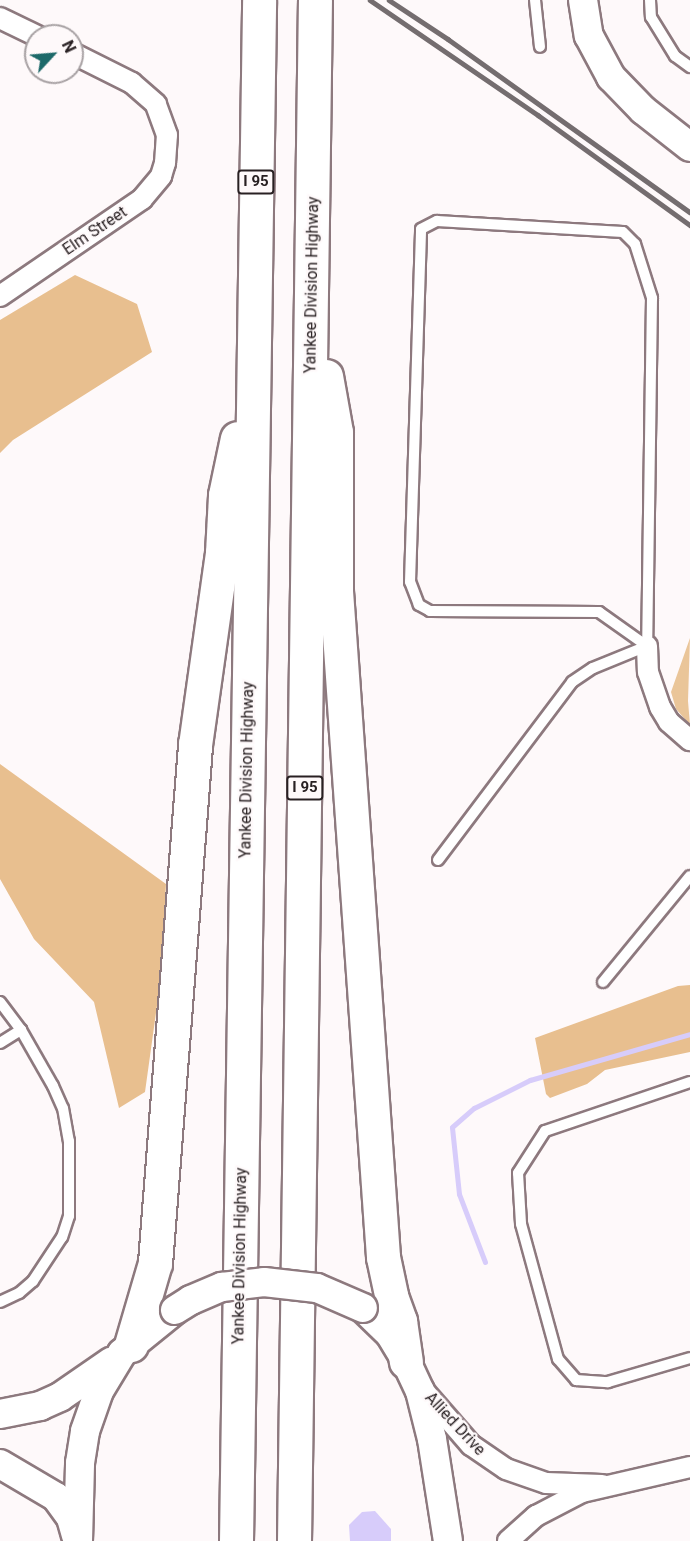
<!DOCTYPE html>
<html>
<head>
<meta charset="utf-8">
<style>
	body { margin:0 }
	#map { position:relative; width:690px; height:1541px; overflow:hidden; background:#fef9fa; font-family:Roboto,sans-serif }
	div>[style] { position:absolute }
	.green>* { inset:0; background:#eac599 }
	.forest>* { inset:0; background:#e8bf8f }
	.water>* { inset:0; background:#d7ccfa }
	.stream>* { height:5px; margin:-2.5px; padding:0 2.5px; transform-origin:2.5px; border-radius:2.5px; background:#d7ccfa }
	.roads { filter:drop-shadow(2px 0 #8d797e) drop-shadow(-2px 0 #8d797e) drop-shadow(0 2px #8d797e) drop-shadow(0 -2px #8d797e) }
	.service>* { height:10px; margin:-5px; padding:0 5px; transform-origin:5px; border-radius:5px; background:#fff }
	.minor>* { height:20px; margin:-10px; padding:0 10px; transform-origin:10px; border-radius:10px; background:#fff }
	.secondary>* { height:28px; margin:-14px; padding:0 14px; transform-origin:14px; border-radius:14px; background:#fff }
	.motorway>* { height:33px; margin:-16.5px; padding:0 16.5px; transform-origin:16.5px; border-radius:16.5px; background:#fff }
	.rail>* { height:4.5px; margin:-2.25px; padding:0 2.25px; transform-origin:2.25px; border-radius:2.25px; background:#746d6f }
	.bridges { filter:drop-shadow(2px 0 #8d797e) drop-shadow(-2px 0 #8d797e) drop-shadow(0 2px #8d797e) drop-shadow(0 -2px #8d797e) }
	.secondary-bridge>* { height:28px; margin:-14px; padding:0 14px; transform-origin:14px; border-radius:14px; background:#fff }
	span { translate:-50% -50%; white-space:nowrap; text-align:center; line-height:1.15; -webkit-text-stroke:4.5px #fef9fa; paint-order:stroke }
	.shield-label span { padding:2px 4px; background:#fef9fa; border:2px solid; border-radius:4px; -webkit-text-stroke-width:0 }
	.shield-label { font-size:15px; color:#282022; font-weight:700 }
	.street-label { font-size:16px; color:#282022 }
	.north { position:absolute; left:24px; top:24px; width:60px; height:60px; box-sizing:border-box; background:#fef9fa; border:2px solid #a8a2a4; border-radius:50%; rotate:64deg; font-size:16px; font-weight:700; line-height:24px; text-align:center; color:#282022 }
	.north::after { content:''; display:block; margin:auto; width:21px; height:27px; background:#1d6969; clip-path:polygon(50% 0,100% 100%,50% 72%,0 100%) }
</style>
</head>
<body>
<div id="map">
	<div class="green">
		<div style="clip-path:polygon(690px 638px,688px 701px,690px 725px,676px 709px,671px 692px)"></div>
	</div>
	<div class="forest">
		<div style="clip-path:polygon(75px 275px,137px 304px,152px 352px,13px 440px,0 453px,0 320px)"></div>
		<div style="clip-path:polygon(0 764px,166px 884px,161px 977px,145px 1092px,119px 1108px,94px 1002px,34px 939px,0 879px)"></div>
		<div style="clip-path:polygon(690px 985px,690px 1052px,605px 1070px,587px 1084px,550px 1098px,546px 1094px,535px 1038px,678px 986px)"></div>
	</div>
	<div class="water">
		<div style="clip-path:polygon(375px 1511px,391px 1529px,391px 1541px,350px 1541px,349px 1525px,362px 1512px)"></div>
	</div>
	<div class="stream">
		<div style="left:485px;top:1262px;width:73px;rotate:-110.9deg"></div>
		<div style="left:459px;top:1194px;width:67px;rotate:-96deg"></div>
		<div style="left:452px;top:1127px;width:29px;rotate:-41deg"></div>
		<div style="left:474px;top:1108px;width:63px;rotate:-26.6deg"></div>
		<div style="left:530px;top:1080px;width:166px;rotate:-16deg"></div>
	</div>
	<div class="roads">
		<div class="service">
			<div style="left:535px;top:0;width:47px;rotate:83.9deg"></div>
			<div style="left:650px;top:0;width:17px;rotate:87deg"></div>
			<div style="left:651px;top:17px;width:46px;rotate:58.4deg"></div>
			<div style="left:675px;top:56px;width:19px;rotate:36deg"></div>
			<div style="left:437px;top:221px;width:186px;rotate:3.4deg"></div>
			<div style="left:623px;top:232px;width:17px;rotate:45deg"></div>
			<div style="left:635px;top:244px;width:57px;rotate:72.5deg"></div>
			<div style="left:652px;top:298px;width:348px;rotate:90.8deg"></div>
			<div style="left:647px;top:646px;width:59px;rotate:-144.7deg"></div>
			<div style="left:599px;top:612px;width:169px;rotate:-179.7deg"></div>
			<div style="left:430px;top:611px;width:13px;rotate:-151deg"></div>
			<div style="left:419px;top:605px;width:25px;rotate:-111deg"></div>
			<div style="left:410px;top:582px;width:353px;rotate:-88.2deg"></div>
			<div style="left:421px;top:229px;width:18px;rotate:-27deg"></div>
			<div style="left:438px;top:860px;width:223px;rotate:-53deg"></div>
			<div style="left:572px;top:682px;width:25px;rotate:-34deg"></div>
			<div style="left:593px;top:668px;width:58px;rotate:-22.2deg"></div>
			<div style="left:603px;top:982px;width:137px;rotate:-50.6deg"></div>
			<div style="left:0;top:1002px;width:35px;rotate:53deg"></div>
			<div style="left:21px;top:1030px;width:64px;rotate:60.3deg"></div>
			<div style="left:53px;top:1086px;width:24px;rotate:66deg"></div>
			<div style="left:63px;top:1108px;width:34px;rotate:80deg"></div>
			<div style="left:69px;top:1141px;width:75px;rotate:90deg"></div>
			<div style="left:69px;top:1216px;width:22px;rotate:108deg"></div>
			<div style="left:62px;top:1237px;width:53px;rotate:123.4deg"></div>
			<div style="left:33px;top:1281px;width:18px;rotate:139deg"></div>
			<div style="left:19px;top:1293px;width:21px;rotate:155deg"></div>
			<div style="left:0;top:1043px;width:25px;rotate:-32deg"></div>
			<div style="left:690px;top:1082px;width:153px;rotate:161.3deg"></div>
			<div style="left:545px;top:1131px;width:50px;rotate:122.7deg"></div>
			<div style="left:518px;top:1173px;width:51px;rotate:86.6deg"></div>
			<div style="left:521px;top:1224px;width:140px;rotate:74.7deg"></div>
			<div style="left:558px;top:1359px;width:28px;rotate:49deg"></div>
			<div style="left:576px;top:1380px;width:32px;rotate:4deg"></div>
			<div style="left:608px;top:1382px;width:85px;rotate:-16.3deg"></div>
		</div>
		<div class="minor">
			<div style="left:0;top:18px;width:41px;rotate:25.9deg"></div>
			<div style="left:0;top:296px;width:172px;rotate:-34.3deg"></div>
			<div style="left:142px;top:199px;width:30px;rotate:-50deg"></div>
			<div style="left:161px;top:176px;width:14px;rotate:-73deg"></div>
			<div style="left:165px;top:163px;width:28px;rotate:-86deg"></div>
			<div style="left:167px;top:135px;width:33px;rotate:-110deg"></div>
			<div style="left:156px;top:104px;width:32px;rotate:-139deg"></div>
			<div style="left:132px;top:83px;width:67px;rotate:-153.4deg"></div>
			<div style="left:647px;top:646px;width:26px;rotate:88deg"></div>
			<div style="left:648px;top:672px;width:37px;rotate:71deg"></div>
			<div style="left:660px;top:707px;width:17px;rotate:59deg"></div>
			<div style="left:669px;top:722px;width:28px;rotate:41deg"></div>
			<div style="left:424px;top:1391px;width:72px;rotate:49deg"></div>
			<div style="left:471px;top:1445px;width:42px;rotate:34.4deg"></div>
			<div style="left:506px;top:1469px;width:42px;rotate:19.3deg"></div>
			<div style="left:546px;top:1483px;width:56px;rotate:2deg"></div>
			<div style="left:508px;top:1541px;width:38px;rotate:-42deg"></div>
			<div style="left:536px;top:1516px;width:52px;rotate:-27.6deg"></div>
			<div style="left:582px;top:1492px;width:111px;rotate:-13deg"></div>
		</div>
		<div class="secondary">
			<div style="left:583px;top:0;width:36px;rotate:81deg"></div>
			<div style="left:589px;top:36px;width:47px;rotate:61.8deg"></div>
			<div style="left:611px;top:77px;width:46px;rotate:45.9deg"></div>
			<div style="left:643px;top:110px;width:60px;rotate:38.2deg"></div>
			<div style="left:363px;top:1308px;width:37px;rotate:44deg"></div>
			<div style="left:390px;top:1334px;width:27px;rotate:59deg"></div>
			<div style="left:404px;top:1357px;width:38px;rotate:65deg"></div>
			<div style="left:420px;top:1391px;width:49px;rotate:76deg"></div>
			<div style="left:432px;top:1439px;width:103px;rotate:81.1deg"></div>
			<div style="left:0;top:1414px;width:41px;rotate:-11.3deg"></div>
			<div style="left:40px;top:1406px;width:22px;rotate:-24deg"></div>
			<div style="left:60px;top:1397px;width:62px;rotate:-34.5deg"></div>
			<div style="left:0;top:1464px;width:65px;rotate:30.5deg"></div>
			<div style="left:56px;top:1497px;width:26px;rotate:54deg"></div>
			<div style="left:71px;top:1518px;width:18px;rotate:74deg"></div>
			<div style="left:78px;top:1541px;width:78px;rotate:-88.5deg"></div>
			<div style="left:80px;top:1463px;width:32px;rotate:-81deg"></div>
			<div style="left:85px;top:1431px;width:42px;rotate:-70.7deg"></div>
			<div style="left:99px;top:1391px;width:44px;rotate:-58.8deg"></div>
			<div style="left:122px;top:1353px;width:68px;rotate:-39.1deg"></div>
		</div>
		<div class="motorway">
			<div style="left:326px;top:376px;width:57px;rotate:79.9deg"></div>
			<div style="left:336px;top:432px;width:159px;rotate:90deg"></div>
			<div style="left:336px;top:591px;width:668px;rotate:85.96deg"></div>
			<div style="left:383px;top:1257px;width:40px;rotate:78deg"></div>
			<div style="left:391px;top:1296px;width:27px;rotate:70deg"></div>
			<div style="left:400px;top:1321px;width:41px;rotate:81.7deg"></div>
			<div style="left:131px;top:1345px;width:85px;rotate:-73.7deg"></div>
			<div style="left:155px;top:1263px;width:520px;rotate:-85.58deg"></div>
			<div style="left:195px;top:745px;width:194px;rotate:-82deg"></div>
			<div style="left:222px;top:553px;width:58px;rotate:-87deg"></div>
			<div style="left:225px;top:495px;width:58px;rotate:-78.1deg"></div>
			<div style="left:236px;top:1541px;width:1541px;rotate:-89.14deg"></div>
			<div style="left:294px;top:1541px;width:1541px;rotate:-89.22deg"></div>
		</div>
	</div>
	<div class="rail">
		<div style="left:370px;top:0;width:204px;rotate:34.4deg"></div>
		<div style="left:538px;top:115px;width:188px;rotate:35.9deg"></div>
		<div style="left:389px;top:0;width:71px;rotate:33.5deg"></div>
		<div style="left:448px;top:39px;width:297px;rotate:35.6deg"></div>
	</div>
	<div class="bridges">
		<div class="secondary-bridge">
			<div style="left:175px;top:1310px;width:19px;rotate:-32deg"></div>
			<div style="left:191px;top:1300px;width:34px;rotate:-23deg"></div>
			<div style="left:222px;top:1287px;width:42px;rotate:-6.8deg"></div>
			<div style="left:264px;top:1282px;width:53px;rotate:6.5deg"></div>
			<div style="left:317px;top:1288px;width:50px;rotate:23.5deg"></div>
		</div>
	</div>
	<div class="shield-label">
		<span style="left:256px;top:182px">I 95</span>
		<span style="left:305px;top:788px">I 95</span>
	</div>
	<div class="street-label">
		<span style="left:95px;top:231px;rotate:-34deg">Elm Street</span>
		<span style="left:312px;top:285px;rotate:-89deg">Yankee Division Highway</span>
		<span style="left:247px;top:770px;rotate:-89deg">Yankee Division Highway</span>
		<span style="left:240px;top:1256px;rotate:-89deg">Yankee Division Highway</span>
		<span style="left:455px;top:1424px;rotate:47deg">Allied Drive</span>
	</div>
	<div class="north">N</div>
</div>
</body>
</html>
